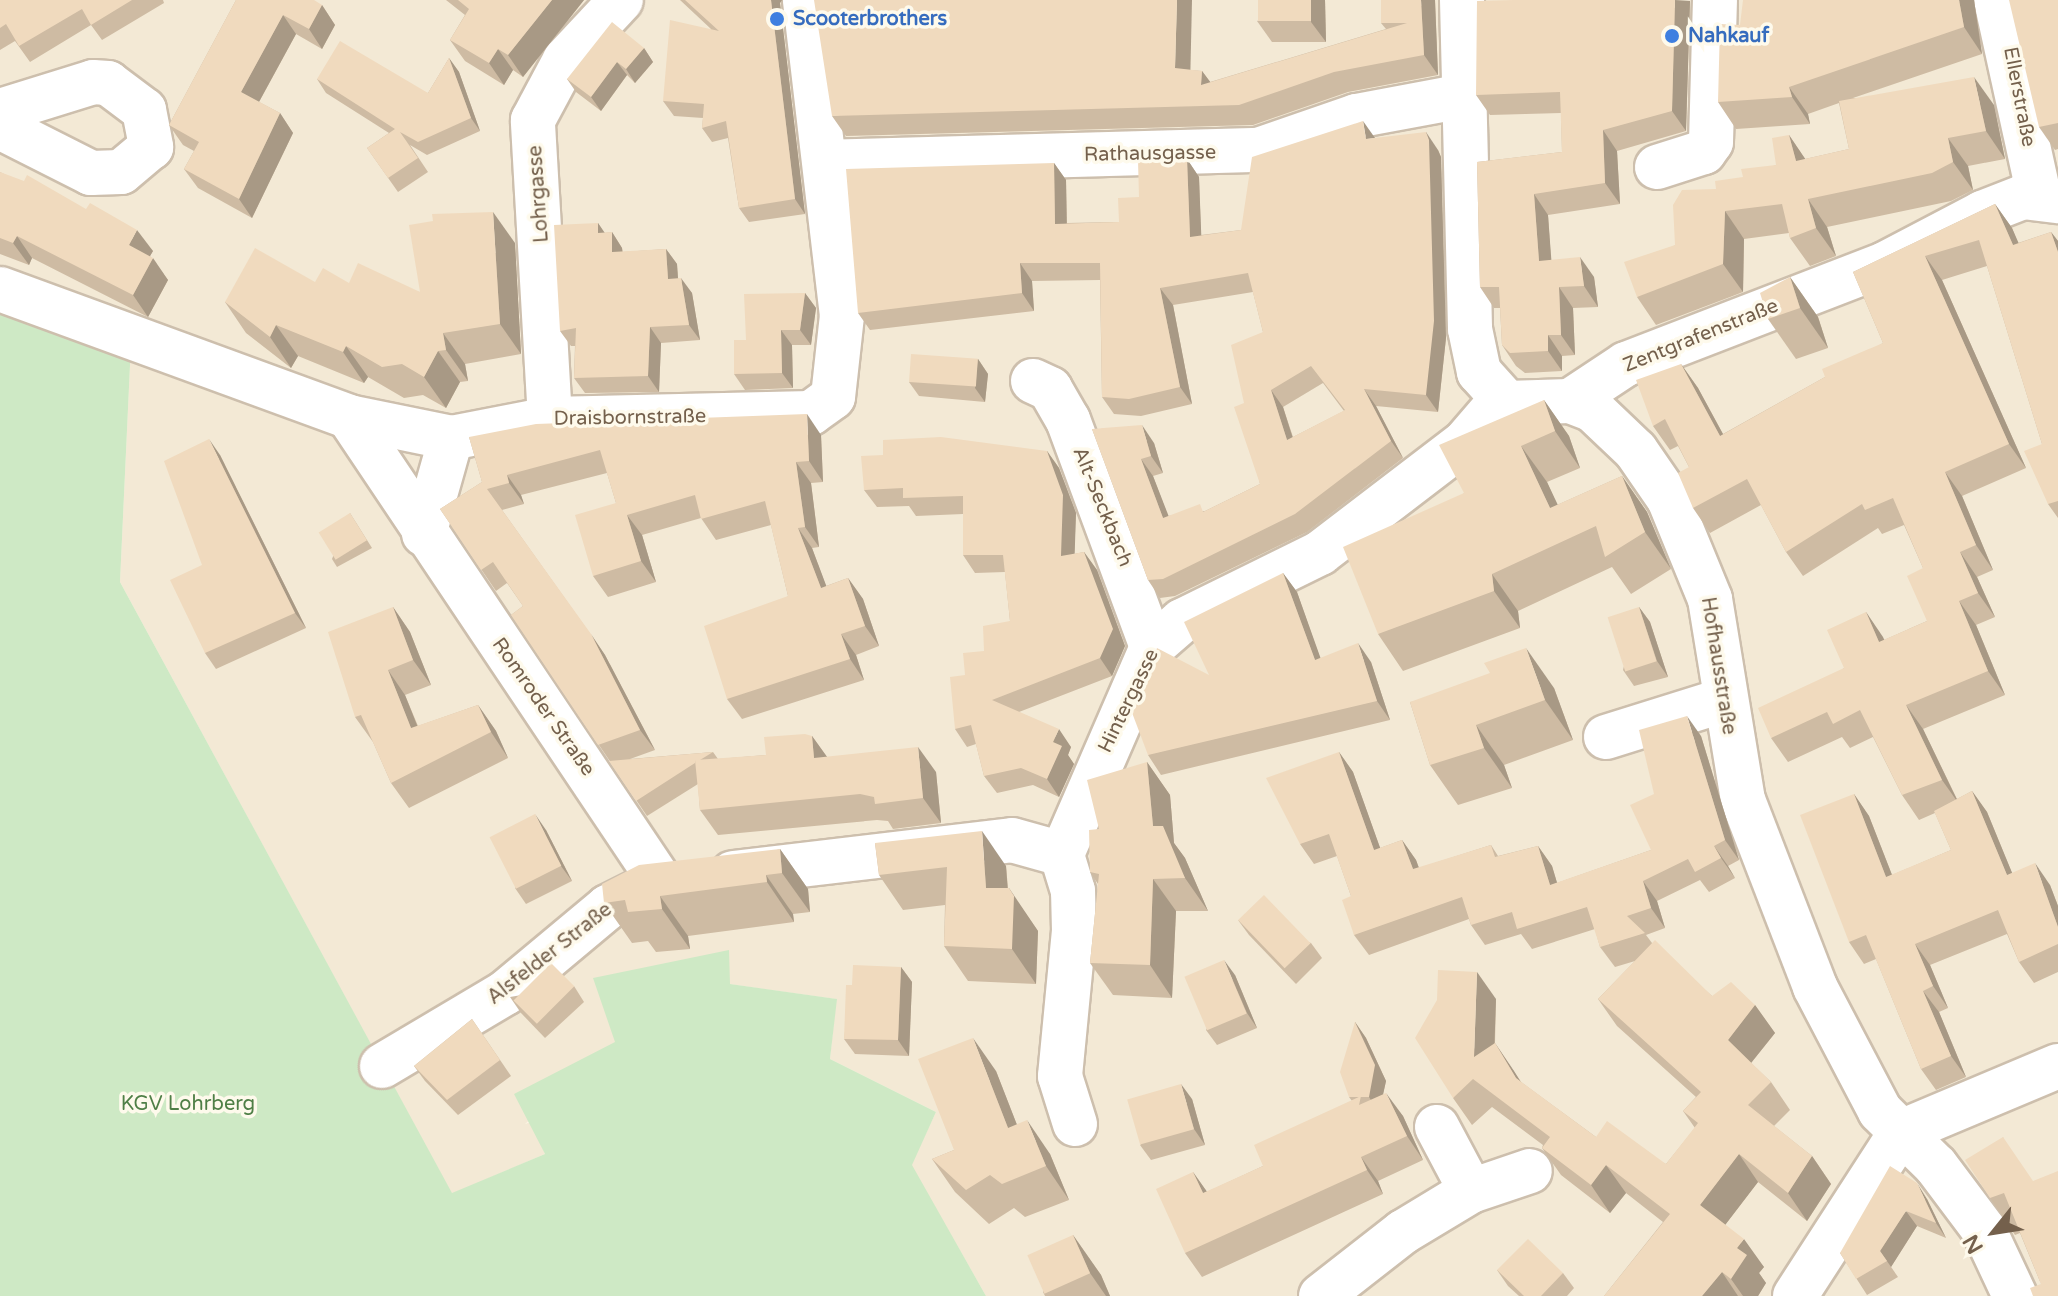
<!DOCTYPE html>
<html>
<head>
<meta charset="utf-8">
<style>
	body { margin:0 }
	#map { position:relative; width:2058px; height:1296px; overflow:hidden; background:#fcf6e6; font-family:"Varela Round",sans-serif }
	div>[style] { position:absolute }
	.residential>* { inset:0; background:#f3e9d5 }
	.green>* { inset:0; background:#cee9c5 }
	.roads { filter:drop-shadow(2px 0 #cdbfad) drop-shadow(-2px 0 #cdbfad) drop-shadow(0 2px #cdbfad) drop-shadow(0 -2px #cdbfad) }
	.minor>* { height:44px; margin:-22px; padding:0 22px; transform-origin:22px; border-radius:22px; background:#fff }
	.wall>* { inset:0; background:#cebba3 }
	.shaded-wall>* { inset:0; background:#a89985 }
	.building>* { inset:0; background:#f0dabe; transform-origin:0 0 }
	.dots>* { width:22px; height:22px; translate:-50% -50%; box-sizing:border-box; border:4px solid #fefaec; border-radius:50% }
	span { translate:-50% -50%; white-space:nowrap; text-align:center; line-height:1.15; -webkit-text-stroke:7px #fefaec; paint-order:stroke }
	.shop-label { font-size:20px; color:#366cbe; font-weight:700 }
	.left { translate:0 -50%; text-align:left }
	.street-label { font-size:20px; color:#74604c }
	.park-label { font-size:20px; color:#4f7f46 }
	.north { position:absolute; left:1954px; top:1192px; width:80px; height:80px; -webkit-text-stroke:6px #fefaec; paint-order:stroke; rotate:240deg; font-size:22px; font-weight:700; line-height:32px; text-align:center; color:#74604c }
	.north::after { content:''; display:block; margin:auto; width:28px; height:36px; background:#74604c; clip-path:polygon(50% 0,100% 100%,50% 72%,0 100%) }
</style>
</head>
<body>
<div id="map">
	<div class="residential">
		<div style="clip-path:polygon(0 0,2058px 0,2058px 1296px,986px 1296px,911px 1165px,936px 1112px,830px 1059px,836px 999px,729px 984px,729px 951px,525px 1124px,531px 1122px,545px 1154px,452px 1194px,120px 582px,131px 344px,0 298px)"></div>
	</div>
	<div class="green">
		<div style="clip-path:polygon(0 298px,131px 344px,120px 582px,452px 1193px,545px 1154px,514px 1094px,615px 1042px,593px 978px,729px 950px,730px 984px,837px 999px,830px 1059px,936px 1112px,912px 1165px,986px 1296px,0 1296px)"></div>
	</div>
	<div class="roads">
		<div class="minor">
			<div style="left:1462px;top:0;width:329px;rotate:88.6deg"></div>
			<div style="left:1470px;top:329px;width:44px;rotate:78.2deg"></div>
			<div style="left:1479px;top:372px;width:42px;rotate:47.9deg"></div>
			<div style="left:1507px;top:403px;width:63px;rotate:-1.8deg"></div>
			<div style="left:1570px;top:401px;width:25px;rotate:21deg"></div>
			<div style="left:1593px;top:410px;width:59px;rotate:43.6deg"></div>
			<div style="left:1636px;top:451px;width:58px;rotate:55.5deg"></div>
			<div style="left:1669px;top:499px;width:108px;rotate:67.7deg"></div>
			<div style="left:1710px;top:599px;width:204px;rotate:80.7deg"></div>
			<div style="left:1743px;top:800px;width:200px;rotate:68.9deg"></div>
			<div style="left:1815px;top:987px;width:140px;rotate:62.3deg"></div>
			<div style="left:1880px;top:1111px;width:78px;rotate:44.5deg"></div>
			<div style="left:1936px;top:1166px;width:80px;rotate:53.1deg"></div>
			<div style="left:1984px;top:1230px;width:73px;rotate:64.8deg"></div>
			<div style="left:1996px;top:0;width:200px;rotate:77.6deg"></div>
			<div style="left:0;top:111px;width:97px;rotate:-17.3deg"></div>
			<div style="left:93px;top:82px;width:15px;rotate:4deg"></div>
			<div style="left:108px;top:83px;width:45px;rotate:36.9deg"></div>
			<div style="left:144px;top:110px;width:38px;rotate:79deg"></div>
			<div style="left:151px;top:147px;width:39px;rotate:140deg"></div>
			<div style="left:121px;top:172px;width:30px;rotate:178deg"></div>
			<div style="left:91px;top:173px;width:102px;rotate:-153.2deg"></div>
			<div style="left:825px;top:162px;width:433px;rotate:-1.6deg"></div>
			<div style="left:1258px;top:150px;width:104px;rotate:-19.1deg"></div>
			<div style="left:1356px;top:116px;width:114px;rotate:-10.6deg"></div>
			<div style="left:1657px;top:167px;width:49px;rotate:-17.7deg"></div>
			<div style="left:1704px;top:152px;width:12px;rotate:-55deg"></div>
			<div style="left:1711px;top:142px;width:142px;rotate:-88.4deg"></div>
			<div style="left:0;top:289px;width:372px;rotate:20.1deg"></div>
			<div style="left:349px;top:417px;width:104px;rotate:11.6deg"></div>
			<div style="left:451px;top:438px;width:101px;rotate:-10.9deg"></div>
			<div style="left:550px;top:419px;width:261px;rotate:-1.3deg"></div>
			<div style="left:811px;top:413px;width:27px;rotate:-36deg"></div>
			<div style="left:833px;top:397px;width:81px;rotate:-83.7deg"></div>
			<div style="left:842px;top:316px;width:318px;rotate:-96.7deg"></div>
			<div style="left:1033px;top:381px;width:19px;rotate:25deg"></div>
			<div style="left:1050px;top:389px;width:36px;rotate:60deg"></div>
			<div style="left:1068px;top:420px;width:242px;rotate:69.7deg"></div>
			<div style="left:1570px;top:401px;width:67px;rotate:-33.5deg"></div>
			<div style="left:1626px;top:364px;width:278px;rotate:-21.1deg"></div>
			<div style="left:1885px;top:264px;width:110px;rotate:-27.7deg"></div>
			<div style="left:1982px;top:213px;width:44px;rotate:-21.3deg"></div>
			<div style="left:2023px;top:197px;width:35px;rotate:7deg"></div>
			<div style="left:349px;top:417px;width:559px;rotate:56.17deg"></div>
			<div style="left:550px;top:419px;width:299px;rotate:-93.3deg"></div>
			<div style="left:533px;top:120px;width:68px;rotate:-61.9deg"></div>
			<div style="left:565px;top:60px;width:82px;rotate:-47deg"></div>
			<div style="left:424px;top:534px;width:100px;rotate:-74.3deg"></div>
			<div style="left:1606px;top:737px;width:124px;rotate:-17.4deg"></div>
			<div style="left:733px;top:873px;width:281px;rotate:-6.7deg"></div>
			<div style="left:1012px;top:840px;width:52px;rotate:15.6deg"></div>
			<div style="left:382px;top:1066px;width:143px;rotate:-30.7deg"></div>
			<div style="left:505px;top:993px;width:134px;rotate:-39.9deg"></div>
			<div style="left:608px;top:907px;width:58px;rotate:-26.6deg"></div>
			<div style="left:1075px;top:1124px;width:50px;rotate:-107.4deg"></div>
			<div style="left:1060px;top:1076px;width:146px;rotate:-84.5deg"></div>
			<div style="left:1074px;top:931px;width:40px;rotate:-91.4deg"></div>
			<div style="left:1073px;top:891px;width:39px;rotate:-107deg"></div>
			<div style="left:1062px;top:854px;width:226px;rotate:-66.5deg"></div>
			<div style="left:1152px;top:647px;width:40px;rotate:-41deg"></div>
			<div style="left:1182px;top:621px;width:154px;rotate:-26.2deg"></div>
			<div style="left:1320px;top:553px;width:181px;rotate:-37.4deg"></div>
			<div style="left:1464px;top:443px;width:57px;rotate:-49.3deg"></div>
			<div style="left:1437px;top:1127px;width:72px;rotate:62deg"></div>
			<div style="left:1471px;top:1191px;width:62px;rotate:-18.7deg"></div>
			<div style="left:1901px;top:1132px;width:170px;rotate:-22.8deg"></div>
			<div style="left:1321px;top:1296px;width:104px;rotate:-38deg"></div>
			<div style="left:1403px;top:1232px;width:79px;rotate:-31.1deg"></div>
			<div style="left:1795px;top:1296px;width:195px;rotate:-57.1deg"></div>
		</div>
	</div>
	<div class="wall">
		<div style="clip-path:polygon(0 0,163px 0,164px 3px,102px 40px,91px 25px,30px 62px,15px 41px,0 50px)"></div>
		<div style="clip-path:polygon(236px 0,322px 5px,335px 25px,322px 49px,296px 34px,259px 102px,280px 113px,293px 133px,252px 218px,198px 188px,184px 169px,194px 151px,183px 145px,169px 125px)"></div>
		<div style="clip-path:polygon(446px 0,584px 0,523px 77px,513px 70px,504px 85px,465px 61px,450px 40px,465px 15px)"></div>
		<div style="clip-path:polygon(680px 0,782px 0,780px 3px,805px 214px,749px 222px,739px 208px,728px 138px,712px 142px,702px 128px,703px 118px,674px 116px,663px 101px,711px 29px)"></div>
		<div style="clip-path:polygon(1325px 0,1326px 42px,1272px 42px,1257px 21px)"></div>
		<div style="clip-path:polygon(1435px 0,1438px 75px,1348px 92px,1253px 125px,846px 136px,832px 116px,1190px 70px,1202px 71px,1210px 82px,1386px 29px,1381px 23px)"></div>
		<div style="clip-path:polygon(1974px 0,1982px 54px,1853px 98px,1994px 105px,2005px 159px,1968px 166px,1973px 190px,1951px 201px,1827px 227px,1836px 256px,1810px 266px,1790px 238px,1789px 233px,1744px 239px,1743px 292px,1656px 325px,1637px 297px,1716px 189px,1776px 165px,1789px 135px,1805px 159px,1849px 149px,1839px 103px,1808px 114px,1810px 124px,1736px 129px,1718px 102px,1740px 25px)"></div>
		<div style="clip-path:polygon(2058px 0,2058px 149px,2055px 150px,2039px 127px)"></div>
		<div style="clip-path:polygon(1690px 1px,1686px 131px,1617px 151px,1620px 204px,1548px 215px,1551px 260px,1594px 277px,1598px 307px,1573px 308px,1575px 355px,1562px 356px,1562px 371px,1525px 373px,1516px 366px,1502px 345px,1500px 308px,1494px 308px,1480px 287px,1477px 162px,1562px 152px,1561px 113px,1490px 115px,1476px 95px)"></div>
		<div style="clip-path:polygon(644px 48px,653px 62px,635px 83px,627px 75px,601px 111px,576px 92px,567px 79px)"></div>
		<div style="clip-path:polygon(449px 58px,459px 72px,480px 131px,427px 155px,410px 145px,428px 172px,398px 192px,367px 148px,389px 133px,326px 93px,317px 79px,428px 93px)"></div>
		<div style="clip-path:polygon(evenodd,1375px 138px,1438px 150px,1441px 157px,1446px 338px,1438px 412px,1376px 406px,1403px 458px,1307px 532px,1175px 596px,1160px 598px,1148px 580px,1092px 429px,1154px 443px,1163px 473px,1153px 476px,1168px 516px,1205px 511px,1260px 484px,1244px 403px,1263px 332px,1253px 292px,1173px 305px,1192px 404px,1141px 416px,1114px 414px,1102px 397px,1100px 280px,1032px 281px,1034px 311px,870px 330px,858px 313px,1054px 163px,1066px 180px,1067px 223px,1119px 222px,1139px 197px,1187px 159px,1199px 177px,1201px 235px,1241px 230px,1375px 138px,1323px 383px,1344px 411px,1293px 437px,1283px 407px,1323px 383px)"></div>
		<div style="clip-path:polygon(0 172px,153px 251px,150px 256px,168px 280px,148px 317px,32px 258px,29px 265px,0 254px)"></div>
		<div style="clip-path:polygon(1995px 204px,2012px 228px,2018px 243px,2051px 232px,2058px 241px,2058px 518px,2048px 504px,2042px 444px,1987px 266px,1942px 280px,2026px 468px,1962px 496px,1993px 570px,1977px 577px,1995px 617px,1976px 625px,2005px 695px,1923px 729px,1957px 799px,1972px 791px,1987px 812px,2012px 873px,2050px 885px,2058px 906px,2058px 972px,2034px 983px,2019px 962px,2007px 934px,1930px 965px,1948px 1008px,1939px 1012px,1966px 1077px,1936px 1090px,1921px 1069px,1876px 959px,1864px 964px,1849px 942px,1854px 794px,1869px 816px,1892px 875px,1951px 850px,1935px 813px,1919px 820px,1902px 795px,1873px 737px,1850px 748px,1842px 737px,1788px 762px,1771px 738px,1844px 668px,1866px 612px,1884px 640px,1927px 621px,1923px 568px,1904px 525px,1882px 534px,1878px 528px,1803px 576px,1786px 552px,1761px 505px,1710px 533px,1693px 508px,1689px 467px,1678px 446px,1670px 450px,1653px 426px,1681px 364px,1698px 388px,1723px 434px,1825px 377px,1883px 343px,1853px 272px)"></div>
		<div style="clip-path:polygon(598px 223px,604px 233px,612px 232px,622px 248px,623px 252px,666px 249px,677px 264px,678px 278px,692px 293px,700px 340px,661px 343px,659px 392px,585px 393px,574px 378px,575px 346px,571px 346px,560px 331px)"></div>
		<div style="clip-path:polygon(515px 243px,521px 354px,465px 364px,468px 381px,460px 382px,446px 408px,423px 395px,404px 398px,368px 377px,364px 383px,298px 356px,291px 368px,246px 333px,225px 302px,349px 283px,420px 292px)"></div>
		<div style="clip-path:polygon(1790px 277px,1818px 317px,1828px 348px,1796px 359px,1768px 319px)"></div>
		<div style="clip-path:polygon(805px 293px,816px 308px,811px 345px,792px 345px,793px 388px,745px 390px,734px 374px,746px 340px)"></div>
		<div style="clip-path:polygon(978px 359px,988px 374px,985px 402px,919px 396px,909px 382px)"></div>
		<div style="clip-path:polygon(1544px 400px,1569px 436px,1580px 468px,1547px 482px,1557px 505px,1622px 476px,1647px 512px,1671px 569px,1631px 594px,1612px 567px,1518px 611px,1520px 628px,1403px 671px,1378px 634px,1464px 493px)"></div>
		<div style="clip-path:polygon(821px 435px,823px 482px,811px 483px,819px 547px,812px 548px,826px 586px,848px 578px,863px 599px,879px 646px,856px 655px,864px 680px,742px 719px,727px 699px,788px 596px,771px 525px,716px 540px,701px 518px,642px 535px,656px 582px,608px 597px,593px 576px,616px 503px,607px 473px,521px 495px,524px 504px,502px 510px,605px 655px,655px 750px,630px 759px,713px 752px,718px 759px,766px 755px,812px 736px,827px 757px,936px 772px,941px 823px,893px 829px,888px 821px,877px 820px,718px 835px,700px 810px,698px 784px,647px 816px,511px 615px,523px 606px,507px 583px,496px 591px,440px 509px,482px 482px,469px 437px)"></div>
		<div style="clip-path:polygon(1047px 451px,1059px 468px,1076px 513px,1074px 554px,1084px 552px,1097px 570px,1125px 646px,1112px 676px,1019px 712px,1071px 747px,1068px 755px,1074px 764px,1059px 797px,1033px 785px,997px 793px,984px 776px,976px 744px,967px 747px,955px 729px,965px 675px,1010px 621px,1005px 572px,975px 573px,963px 555px,963px 514px,916px 516px,909px 506px,877px 507px,864px 490px)"></div>
		<div style="clip-path:polygon(220px 455px,306px 628px,216px 669px,205px 653px,202px 565px)"></div>
		<div style="clip-path:polygon(350px 513px,372px 548px,337px 567px,332px 559px)"></div>
		<div style="clip-path:polygon(1283px 573px,1297px 592px,1320px 658px,1371px 662px,1390px 720px,1161px 775px,1148px 755px,1209px 675px)"></div>
		<div style="clip-path:polygon(393px 607px,410px 632px,431px 685px,405px 695px,418px 726px,478px 705px,496px 731px,508px 758px,409px 808px,391px 783px,373px 742px,355px 717px)"></div>
		<div style="clip-path:polygon(1639px 607px,1650px 622px,1668px 677px,1634px 686px,1623px 670px)"></div>
		<div style="clip-path:polygon(1554px 688px,1573px 740px,1504px 765px,1512px 788px,1458px 805px,1430px 765px,1410px 702px)"></div>
		<div style="clip-path:polygon(1701px 736px,1739px 860px,1728px 866px,1735px 878px,1709px 892px,1700px 880px,1657px 901px,1665px 928px,1646px 935px,1652px 943px,1712px 996px,1755px 1005px,1775px 1033px,1751px 1063px,1771px 1082px,1790px 1110px,1774px 1126px,1812px 1156px,1831px 1184px,1807px 1221px,1758px 1182px,1725px 1225px,1764px 1267px,1759px 1273px,1766px 1283px,1758px 1296px,1604px 1296px,1663px 1222px,1626px 1193px,1610px 1213px,1561px 1175px,1542px 1148px,1543px 1145px,1492px 1107px,1472px 1125px,1453px 1098px,1496px 999px,1495px 1043px,1521px 1082px,1596px 1137px,1666px 1164px,1695px 1128px,1683px 1111px,1696px 1097px,1617px 1026px,1598px 999px,1635px 961px,1615px 967px,1600px 947px,1595px 929px,1532px 949px,1521px 934px,1485px 945px,1471px 925px,1469px 919px,1369px 955px,1354px 935px,1351px 896px,1337px 856px,1314px 864px,1300px 844px,1339px 752px,1353px 772px,1380px 848px,1402px 840px,1416px 860px,1419px 868px,1491px 845px,1498px 856px,1538px 846px,1552px 866px,1557px 883px,1651px 850px,1654px 794px)"></div>
		<div style="clip-path:polygon(1147px 762px,1170px 795px,1174px 843px,1185px 858px,1208px 911px,1176px 911px,1172px 998px,1113px 995px,1090px 963px,1098px 884px,1090px 872px,1099px 829px)"></div>
		<div style="clip-path:polygon(546px 830px,572px 881px,526px 904px,515px 888px)"></div>
		<div style="clip-path:polygon(875px 843px,1006px 866px,1008px 888px,1038px 931px,1036px 984px,968px 981px,944px 946px,945px 905px,903px 910px,879px 875px)"></div>
		<div style="clip-path:polygon(780px 849px,808px 889px,810px 912px,793px 914px,794px 922px,688px 936px,690px 949px,656px 952px,648px 941px,632px 943px,604px 903px)"></div>
		<div style="clip-path:polygon(1238px 920px,1311px 943px,1322px 958px,1296px 984px,1249px 935px)"></div>
		<div style="clip-path:polygon(901px 967px,912px 982px,909px 1056px,855px 1054px,844px 1039px,852px 985px)"></div>
		<div style="clip-path:polygon(1235px 975px,1257px 1028px,1217px 1045px,1206px 1030px)"></div>
		<div style="clip-path:polygon(574px 986px,584px 1002px,545px 1038px,521px 1013px,510px 997px)"></div>
		<div style="clip-path:polygon(472px 1019px,511px 1076px,458px 1115px,425px 1081px,414px 1066px)"></div>
		<div style="clip-path:polygon(1355px 1022px,1366px 1038px,1386px 1081px,1383px 1094px,1403px 1116px,1423px 1160px,1378px 1181px,1383px 1194px,1202px 1277px,1185px 1253px,1193px 1172px,1207px 1192px,1263px 1166px,1352px 1101px,1349px 1097px)"></div>
		<div style="clip-path:polygon(996px 1071px,1017px 1125px,1050px 1154px,1069px 1200px,1025px 1217px,1014px 1208px,989px 1224px,955px 1192px,932px 1159px,954px 1150px)"></div>
		<div style="clip-path:polygon(1192px 1099px,1205px 1145px,1151px 1160px,1140px 1145px)"></div>
		<div style="clip-path:polygon(2003px 1137px,2041px 1284px,2020px 1233px,2015px 1235px,1990px 1198px)"></div>
		<div style="clip-path:polygon(1927px 1199px,1946px 1238px,1917px 1226px,1891px 1267px,1898px 1277px,1867px 1295px,1840px 1253px)"></div>
		<div style="clip-path:polygon(1073px 1235px,1101px 1275px,1110px 1296px,1045px 1296px,1043px 1292px)"></div>
		<div style="clip-path:polygon(1497px 1270px,1563px 1273px,1574px 1288px,1567px 1296px,1519px 1296px,1508px 1286px)"></div>
	</div>
	<div class="shaded-wall">
		<div style="clip-path:polygon(552px 0,584px 0,523px 77px,508px 55px)"></div>
		<div style="clip-path:polygon(771px 0,782px 0,780px 3px,805px 214px,795px 199px)"></div>
		<div style="clip-path:polygon(1177px 0,1192px 0,1190px 88px,1175px 68px)"></div>
		<div style="clip-path:polygon(1311px 0,1325px 0,1326px 42px,1311px 22px)"></div>
		<div style="clip-path:polygon(1421px 0,1435px 0,1438px 75px,1424px 55px)"></div>
		<div style="clip-path:polygon(1675px 0,1690px 1px,1686px 131px,1672px 111px)"></div>
		<div style="clip-path:polygon(1959px 0,1974px 0,1982px 54px,1964px 27px)"></div>
		<div style="clip-path:polygon(322px 5px,335px 25px,322px 49px,309px 29px)"></div>
		<div style="clip-path:polygon(283px 15px,296px 34px,254px 111px,241px 92px)"></div>
		<div style="clip-path:polygon(644px 48px,653px 62px,635px 83px,626px 69px)"></div>
		<div style="clip-path:polygon(498px 49px,513px 70px,504px 85px,489px 63px)"></div>
		<div style="clip-path:polygon(449px 58px,459px 72px,480px 131px,471px 118px)"></div>
		<div style="clip-path:polygon(617px 62px,627px 75px,601px 111px,591px 97px)"></div>
		<div style="clip-path:polygon(1202px 71px,1217px 91px,1201px 85px)"></div>
		<div style="clip-path:polygon(1974px 77px,1994px 105px,2005px 159px,1986px 131px)"></div>
		<div style="clip-path:polygon(1789px 87px,1808px 114px,1810px 124px,1792px 97px)"></div>
		<div style="clip-path:polygon(280px 113px,293px 133px,252px 218px,239px 199px)"></div>
		<div style="clip-path:polygon(1363px 121px,1375px 138px,1366px 139px)"></div>
		<div style="clip-path:polygon(1603px 130px,1617px 151px,1620px 204px,1605px 183px)"></div>
		<div style="clip-path:polygon(1426px 132px,1438px 150px,1441px 157px,1446px 338px,1438px 412px,1426px 395px)"></div>
		<div style="clip-path:polygon(1789px 135px,1808px 163px,1796px 161px)"></div>
		<div style="clip-path:polygon(1948px 138px,1968px 166px,1973px 190px,1953px 162px)"></div>
		<div style="clip-path:polygon(1187px 159px,1199px 177px,1202px 254px,1190px 237px)"></div>
		<div style="clip-path:polygon(1054px 163px,1066px 180px,1067px 241px,1055px 224px)"></div>
		<div style="clip-path:polygon(1534px 194px,1548px 215px,1553px 282px,1539px 261px)"></div>
		<div style="clip-path:polygon(1808px 199px,1827px 227px,1836px 256px,1816px 228px)"></div>
		<div style="clip-path:polygon(1995px 204px,2012px 228px,2030px 269px,2013px 245px)"></div>
		<div style="clip-path:polygon(1725px 211px,1744px 239px,1743px 292px,1723px 264px)"></div>
		<div style="clip-path:polygon(493px 212px,515px 243px,521px 354px,500px 324px)"></div>
		<div style="clip-path:polygon(598px 223px,609px 239px,598px 233px)"></div>
		<div style="clip-path:polygon(137px 230px,153px 251px,144px 266px,129px 245px)"></div>
		<div style="clip-path:polygon(612px 232px,622px 248px,623px 268px,612px 252px)"></div>
		<div style="clip-path:polygon(2051px 232px,2058px 241px,2058px 252px)"></div>
		<div style="clip-path:polygon(17px 236px,32px 258px,29px 265px,13px 243px)"></div>
		<div style="clip-path:polygon(666px 249px,677px 264px,679px 294px,668px 279px)"></div>
		<div style="clip-path:polygon(1925px 256px,1942px 280px,2026px 468px,2009px 444px)"></div>
		<div style="clip-path:polygon(1580px 257px,1594px 277px,1598px 307px,1584px 286px)"></div>
		<div style="clip-path:polygon(153px 258px,168px 280px,148px 317px,133px 295px)"></div>
		<div style="clip-path:polygon(1020px 263px,1032px 281px,1034px 311px,1022px 293px)"></div>
		<div style="clip-path:polygon(1790px 277px,1818px 317px,1828px 348px,1800px 308px)"></div>
		<div style="clip-path:polygon(681px 278px,692px 293px,700px 340px,689px 325px)"></div>
		<div style="clip-path:polygon(1559px 287px,1573px 308px,1575px 355px,1561px 335px)"></div>
		<div style="clip-path:polygon(1160px 288px,1173px 305px,1192px 404px,1180px 387px)"></div>
		<div style="clip-path:polygon(805px 293px,816px 308px,811px 345px,800px 330px)"></div>
		<div style="clip-path:polygon(276px 325px,298px 356px,291px 368px,270px 337px)"></div>
		<div style="clip-path:polygon(650px 327px,661px 343px,659px 392px,648px 376px)"></div>
		<div style="clip-path:polygon(781px 330px,792px 345px,793px 388px,782px 373px)"></div>
		<div style="clip-path:polygon(443px 333px,465px 364px,468px 381px,446px 350px)"></div>
		<div style="clip-path:polygon(1548px 335px,1562px 356px,1562px 371px,1548px 351px)"></div>
		<div style="clip-path:polygon(346px 346px,368px 377px,364px 383px,343px 352px)"></div>
		<div style="clip-path:polygon(438px 351px,460px 382px,446px 408px,424px 377px)"></div>
		<div style="clip-path:polygon(978px 359px,988px 374px,985px 402px,975px 388px)"></div>
		<div style="clip-path:polygon(1681px 364px,1698px 388px,1737px 460px,1720px 436px)"></div>
		<div style="clip-path:polygon(1364px 389px,1376px 406px,1403px 458px,1391px 441px)"></div>
		<div style="clip-path:polygon(1271px 390px,1283px 407px,1299px 458px,1287px 440px)"></div>
		<div style="clip-path:polygon(1544px 400px,1569px 436px,1580px 468px,1555px 431px)"></div>
		<div style="clip-path:polygon(807px 414px,821px 435px,823px 482px,809px 461px)"></div>
		<div style="clip-path:polygon(1142px 425px,1154px 443px,1163px 473px,1151px 456px)"></div>
		<div style="clip-path:polygon(209px 439px,220px 455px,306px 628px,295px 613px)"></div>
		<div style="clip-path:polygon(1521px 446px,1547px 482px,1573px 537px,1550px 508px)"></div>
		<div style="clip-path:polygon(1047px 451px,1059px 468px,1076px 513px,1074px 574px,1061px 556px)"></div>
		<div style="clip-path:polygon(1141px 459px,1153px 476px,1176px 535px,1163px 518px)"></div>
		<div style="clip-path:polygon(796px 462px,811px 483px,819px 547px,805px 527px)"></div>
		<div style="clip-path:polygon(1945px 472px,1962px 496px,1993px 570px,1976px 545px)"></div>
		<div style="clip-path:polygon(507px 475px,521px 495px,524px 504px,509px 483px)"></div>
		<div style="clip-path:polygon(1622px 476px,1647px 512px,1671px 569px,1645px 532px)"></div>
		<div style="clip-path:polygon(627px 515px,642px 535px,656px 582px,641px 561px)"></div>
		<div style="clip-path:polygon(798px 528px,812px 548px,835px 609px,821px 588px)"></div>
		<div style="clip-path:polygon(1084px 552px,1097px 570px,1125px 646px,1112px 676px,1100px 658px)"></div>
		<div style="clip-path:polygon(1960px 552px,1977px 577px,1995px 617px,1978px 593px)"></div>
		<div style="clip-path:polygon(1283px 573px,1297px 592px,1328px 679px,1315px 660px)"></div>
		<div style="clip-path:polygon(1492px 574px,1518px 611px,1520px 628px,1494px 591px)"></div>
		<div style="clip-path:polygon(848px 578px,863px 599px,879px 646px,865px 626px)"></div>
		<div style="clip-path:polygon(1959px 601px,1976px 625px,2005px 695px,1988px 671px)"></div>
		<div style="clip-path:polygon(393px 607px,410px 632px,431px 685px,413px 660px)"></div>
		<div style="clip-path:polygon(1639px 607px,1650px 622px,1668px 677px,1657px 661px)"></div>
		<div style="clip-path:polygon(1866px 612px,1883px 637px,1896px 666px,1879px 642px)"></div>
		<div style="clip-path:polygon(591px 634px,605px 655px,655px 750px,640px 730px)"></div>
		<div style="clip-path:polygon(841px 634px,856px 655px,864px 680px,850px 659px)"></div>
		<div style="clip-path:polygon(1358px 643px,1371px 662px,1390px 720px,1377px 701px)"></div>
		<div style="clip-path:polygon(1526px 648px,1554px 688px,1573px 740px,1545px 700px)"></div>
		<div style="clip-path:polygon(388px 670px,405px 695px,428px 753px,411px 728px)"></div>
		<div style="clip-path:polygon(478px 705px,496px 731px,508px 758px,491px 732px)"></div>
		<div style="clip-path:polygon(1906px 705px,1923px 729px,1959px 804px,1942px 780px)"></div>
		<div style="clip-path:polygon(1687px 716px,1701px 736px,1739px 860px,1725px 840px)"></div>
		<div style="clip-path:polygon(1476px 725px,1504px 765px,1512px 788px,1484px 748px)"></div>
		<div style="clip-path:polygon(1059px 729px,1071px 747px,1068px 755px,1074px 764px,1059px 797px,1047px 779px,1053px 742px)"></div>
		<div style="clip-path:polygon(812px 736px,830px 761px,814px 758px)"></div>
		<div style="clip-path:polygon(918px 747px,936px 772px,941px 823px,923px 798px)"></div>
		<div style="clip-path:polygon(1339px 752px,1353px 772px,1388px 870px,1374px 850px)"></div>
		<div style="clip-path:polygon(1147px 762px,1170px 795px,1174px 843px,1185px 858px,1208px 911px,1185px 878px,1153px 826px)"></div>
		<div style="clip-path:polygon(1972px 791px,1987px 812px,2022px 897px,2007px 875px)"></div>
		<div style="clip-path:polygon(1854px 794px,1869px 816px,1901px 898px,1886px 877px)"></div>
		<div style="clip-path:polygon(535px 814px,546px 830px,572px 881px,561px 866px)"></div>
		<div style="clip-path:polygon(982px 831px,1006px 866px,1010px 922px,986px 888px)"></div>
		<div style="clip-path:polygon(1402px 840px,1416px 860px,1427px 890px,1413px 869px)"></div>
		<div style="clip-path:polygon(1538px 846px,1552px 866px,1564px 906px,1550px 885px)"></div>
		<div style="clip-path:polygon(1714px 846px,1728px 866px,1735px 878px,1721px 858px)"></div>
		<div style="clip-path:polygon(780px 849px,808px 889px,810px 912px,782px 873px)"></div>
		<div style="clip-path:polygon(2035px 863px,2050px 885px,2058px 906px,2058px 927px)"></div>
		<div style="clip-path:polygon(766px 875px,793px 914px,794px 922px,767px 882px)"></div>
		<div style="clip-path:polygon(1153px 879px,1176px 911px,1172px 998px,1150px 965px)"></div>
		<div style="clip-path:polygon(1643px 881px,1657px 901px,1665px 928px,1651px 908px)"></div>
		<div style="clip-path:polygon(1009px 888px,1038px 931px,1036px 984px,1012px 949px)"></div>
		<div style="clip-path:polygon(660px 896px,688px 936px,690px 949px,662px 909px)"></div>
		<div style="clip-path:polygon(1915px 944px,1930px 965px,1948px 1008px,1933px 986px)"></div>
		<div style="clip-path:polygon(1224px 960px,1235px 975px,1257px 1028px,1247px 1013px)"></div>
		<div style="clip-path:polygon(901px 967px,912px 982px,909px 1056px,898px 1040px)"></div>
		<div style="clip-path:polygon(1477px 972px,1496px 999px,1493px 1085px,1474px 1057px)"></div>
		<div style="clip-path:polygon(1923px 991px,1939px 1012px,1966px 1077px,1951px 1056px)"></div>
		<div style="clip-path:polygon(1755px 1005px,1775px 1033px,1747px 1068px,1728px 1040px)"></div>
		<div style="clip-path:polygon(1355px 1022px,1366px 1038px,1386px 1081px,1379px 1113px,1369px 1097px)"></div>
		<div style="clip-path:polygon(973px 1038px,996px 1071px,1031px 1161px,1008px 1128px)"></div>
		<div style="clip-path:polygon(1495px 1043px,1514px 1071px,1536px 1106px,1516px 1078px)"></div>
		<div style="clip-path:polygon(1181px 1084px,1192px 1099px,1205px 1145px,1194px 1129px)"></div>
		<div style="clip-path:polygon(1386px 1093px,1403px 1116px,1423px 1160px,1407px 1136px)"></div>
		<div style="clip-path:polygon(1027px 1120px,1050px 1154px,1069px 1200px,1046px 1166px)"></div>
		<div style="clip-path:polygon(1739px 1154px,1758px 1182px,1719px 1233px,1700px 1205px)"></div>
		<div style="clip-path:polygon(1812px 1156px,1831px 1184px,1807px 1221px,1788px 1193px)"></div>
		<div style="clip-path:polygon(1361px 1157px,1378px 1181px,1383px 1194px,1367px 1170px)"></div>
		<div style="clip-path:polygon(1606px 1165px,1626px 1193px,1610px 1213px,1591px 1185px)"></div>
		<div style="clip-path:polygon(1193px 1172px,1210px 1196px,1203px 1193px)"></div>
		<div style="clip-path:polygon(1917px 1183px,1927px 1199px,1946px 1238px,1936px 1223px)"></div>
		<div style="clip-path:polygon(1906px 1211px,1917px 1226px,1891px 1267px,1898px 1277px,1880px 1251px)"></div>
		<div style="clip-path:polygon(1073px 1235px,1101px 1275px,1110px 1296px,1106px 1296px,1090px 1273px)"></div>
		<div style="clip-path:polygon(1744px 1239px,1764px 1267px,1759px 1273px,1766px 1283px,1758px 1296px,1743px 1296px,1731px 1279px,1737px 1248px)"></div>
		<div style="clip-path:polygon(1722px 1272px,1738px 1296px,1702px 1296px)"></div>
	</div>
	<div class="building">
		<div style="clip-path:polygon(0 0,132px 0,91px 25px,82px 9px,19px 46px,6px 24px,0 28px)"></div>
		<div style="clip-path:polygon(236px 0,314px 0,322px 5px,309px 29px,283px 15px,241px 92px,280px 113px,239px 199px,184px 169px,199px 142px,169px 125px)"></div>
		<div style="clip-path:polygon(458px 0,552px 0,508px 55px,498px 49px,489px 63px,450px 40px,469px 9px)"></div>
		<div style="clip-path:polygon(685px 0,771px 0,795px 199px,739px 208px,726px 121px,702px 128px,704px 104px,663px 101px,670px 20px,719px 31px)"></div>
		<div style="clip-path:polygon(814px 0,1177px 0,1175px 68px,1202px 71px,1201px 85px,1407px 23px,1381px 23px,1381px 0,1421px 0,1424px 55px,1334px 72px,1239px 105px,832px 116px)"></div>
		<div style="left:1258px;top:0;width:53px;height:21px"></div>
		<div style="clip-path:polygon(1513px 0,1675px 0,1672px 111px,1603px 130px,1605px 183px,1534px 194px,1539px 261px,1580px 257px,1584px 286px,1559px 287px,1561px 335px,1548px 335px,1548px 351px,1510px 353px,1502px 345px,1499px 287px,1480px 287px,1477px 162px,1562px 152px,1560px 92px,1476px 95px,1477px 1px)"></div>
		<div style="clip-path:polygon(1743px 0,1959px 0,1964px 27px,1789px 87px,1792px 97px,1718px 102px,1720px 24px,1740px 25px)"></div>
		<div style="clip-path:polygon(2009px 0,2058px 0,2058px 123px,2039px 127px)"></div>
		<div style="clip-path:polygon(612px 22px,644px 48px,626px 69px,617px 62px,591px 97px,567px 79px)"></div>
		<div style="clip-path:polygon(340px 41px,428px 93px,449px 58px,471px 118px,418px 142px,400px 132px,418px 158px,388px 178px,367px 148px,395px 129px,317px 79px)"></div>
		<div style="clip-path:polygon(1974px 77px,1986px 131px,1948px 138px,1953px 162px,1932px 173px,1808px 199px,1816px 228px,1790px 238px,1782px 204px,1725px 211px,1723px 264px,1637px 297px,1624px 262px,1675px 245px,1673px 205px,1682px 190px,1716px 189px,1715px 181px,1743px 177px,1741px 169px,1776px 165px,1772px 138px,1789px 135px,1796px 161px,1849px 149px,1839px 101px)"></div>
		<div style="clip-path:polygon(evenodd,1363px 121px,1366px 139px,1426px 132px,1429px 140px,1434px 321px,1426px 395px,1364px 389px,1391px 441px,1295px 514px,1163px 579px,1148px 580px,1092px 429px,1142px 425px,1151px 456px,1141px 459px,1163px 518px,1200px 504px,1203px 512px,1260px 484px,1234px 407px,1244px 403px,1231px 345px,1263px 332px,1248px 273px,1160px 288px,1180px 387px,1129px 399px,1102px 397px,1100px 263px,1020px 263px,1022px 293px,858px 313px,846px 169px,1054px 163px,1055px 224px,1119px 222px,1118px 198px,1139px 197px,1138px 161px,1187px 159px,1190px 237px,1241px 230px,1252px 157px,1363px 121px,1311px 366px,1345px 410px,1287px 440px,1271px 390px,1311px 366px)"></div>
		<div style="clip-path:polygon(0 172px,24px 181px,27px 175px,86px 209px,90px 203px,137px 230px,129px 245px,153px 258px,133px 295px,17px 236px,13px 243px,0 238px)"></div>
		<div style="clip-path:polygon(1995px 204px,2013px 245px,2051px 232px,2058px 252px,2058px 501px,2048px 504px,2024px 451px,2042px 444px,1979px 240px,1925px 256px,2009px 444px,1945px 472px,1976px 545px,1960px 552px,1978px 593px,1959px 601px,1988px 671px,1906px 705px,1942px 780px,1902px 795px,1860px 710px,1833px 724px,1827px 712px,1771px 738px,1758px 708px,1844px 668px,1827px 630px,1866px 612px,1879px 642px,1927px 621px,1907px 576px,1923px 568px,1893px 498px,1865px 510px,1862px 504px,1786px 552px,1747px 479px,1693px 508px,1678px 473px,1689px 467px,1665px 419px,1653px 426px,1636px 380px,1681px 364px,1720px 436px,1825px 377px,1822px 369px,1883px 343px,1853px 272px)"></div>
		<div style="clip-path:polygon(493px 212px,500px 324px,443px 333px,446px 350px,438px 351px,424px 377px,402px 364px,382px 367px,346px 346px,343px 352px,276px 325px,270px 337px,225px 302px,255px 248px,315px 282px,323px 268px,349px 283px,358px 263px,420px 292px,409px 225px,433px 221px,432px 214px)"></div>
		<div style="clip-path:polygon(598px 223px,598px 233px,612px 232px,612px 252px,666px 249px,668px 279px,681px 278px,689px 325px,650px 327px,648px 376px,574px 378px,576px 328px,560px 331px,554px 225px)"></div>
		<div style="clip-path:polygon(1790px 277px,1800px 308px,1768px 319px,1760px 293px)"></div>
		<div style="clip-path:polygon(805px 293px,800px 330px,781px 330px,782px 373px,734px 374px,734px 340px,746px 340px,744px 294px)"></div>
		<div style="left:911px;top:354px;width:67px;height:28px;rotate:4deg"></div>
		<div style="clip-path:polygon(1544px 400px,1555px 431px,1521px 446px,1550px 508px,1622px 476px,1645px 532px,1605px 557px,1596px 526px,1492px 574px,1494px 591px,1378px 634px,1343px 547px,1464px 493px,1439px 445px)"></div>
		<div style="clip-path:polygon(807px 414px,809px 461px,796px 462px,805px 527px,798px 528px,821px 588px,848px 578px,865px 626px,841px 634px,850px 659px,727px 699px,704px 626px,788px 596px,765px 501px,701px 519px,695px 495px,627px 515px,641px 561px,593px 576px,575px 515px,616px 503px,600px 450px,507px 475px,509px 483px,487px 489px,591px 634px,640px 730px,598px 745px,511px 615px,523px 606px,493px 562px,481px 570px,440px 509px,482px 482px,469px 437px,536px 424px)"></div>
		<div style="clip-path:polygon(941px 437px,1047px 451px,1063px 495px,1061px 556px,1084px 552px,1113px 629px,1100px 658px,992px 700px,1059px 729px,1053px 742px,1062px 746px,1047px 779px,1021px 768px,984px 776px,971px 725px,955px 729px,950px 677px,965px 675px,963px 653px,984px 651px,983px 626px,1010px 621px,1003px 555px,963px 555px,963px 496px,903px 498px,903px 488px,864px 490px,861px 456px,883px 455px,883px 440px)"></div>
		<div style="clip-path:polygon(209px 439px,295px 613px,205px 653px,170px 580px,202px 565px,164px 461px)"></div>
		<div style="left:350px;top:513px;width:32px;height:37px;rotate:58deg"></div>
		<div style="clip-path:polygon(1283px 573px,1315px 660px,1358px 643px,1377px 701px,1148px 755px,1131px 710px,1157px 648px,1209px 675px,1184px 622px)"></div>
		<div style="clip-path:polygon(393px 607px,413px 660px,388px 670px,411px 728px,478px 705px,491px 732px,391px 783px,361px 715px,355px 717px,328px 632px)"></div>
		<div style="left:1639px;top:607px;width:57px;height:33px;rotate:72deg"></div>
		<div style="clip-path:polygon(1526px 648px,1545px 700px,1476px 725px,1484px 748px,1430px 765px,1410px 702px,1490px 673px,1484px 663px)"></div>
		<div style="clip-path:polygon(1687px 716px,1725px 840px,1714px 846px,1721px 858px,1695px 872px,1688px 859px,1643px 881px,1651px 908px,1627px 916px,1645px 933px,1600px 947px,1587px 907px,1517px 929px,1512px 912px,1471px 925px,1462px 897px,1354px 935px,1342px 900px,1351px 896px,1329px 834px,1300px 844px,1266px 778px,1339px 752px,1374px 850px,1402px 840px,1413px 869px,1491px 845px,1495px 857px,1538px 846px,1550px 885px,1651px 850px,1630px 805px,1654px 794px,1639px 730px)"></div>
		<div style="clip-path:polygon(805px 734px,812px 736px,814px 758px,918px 747px,923px 798px,875px 804px,874px 797px,860px 794px,700px 810px,695px 760px,766px 755px,764px 737px)"></div>
		<div style="clip-path:polygon(713px 752px,700px 760px,695px 760px,695px 763px,636px 801px,609px 761px)"></div>
		<div style="clip-path:polygon(1147px 762px,1153px 826px,1163px 826px,1185px 878px,1153px 879px,1150px 965px,1090px 963px,1099px 874px,1090px 872px,1089px 830px,1099px 829px,1087px 780px)"></div>
		<div style="clip-path:polygon(1972px 791px,2007px 875px,2035px 863px,2058px 927px,2058px 944px,2019px 962px,1998px 910px,1915px 944px,1933px 986px,1923px 991px,1951px 1056px,1921px 1069px,1866px 935px,1849px 942px,1800px 815px,1854px 794px,1886px 877px,1951px 850px,1934px 811px)"></div>
		<div style="left:535px;top:814px;width:58px;height:51px;rotate:63deg"></div>
		<div style="clip-path:polygon(982px 831px,986px 888px,1009px 888px,1014px 896px,1012px 949px,944px 946px,947px 867px,879px 875px,875px 843px)"></div>
		<div style="clip-path:polygon(780px 849px,782px 873px,766px 875px,767px 882px,660px 896px,662px 909px,628px 912px,625px 900px,604px 903px,602px 884px,639px 865px)"></div>
		<div style="left:1264px;top:895px;width:67px;height:36px;rotate:46deg"></div>
		<div style="clip-path:polygon(1655px 940px,1712px 996px,1731px 982px,1755px 1005px,1728px 1040px,1771px 1082px,1748px 1105px,1812px 1156px,1788px 1193px,1739px 1154px,1700px 1205px,1744px 1239px,1737px 1248px,1747px 1255px,1731px 1279px,1722px 1272px,1702px 1296px,1604px 1296px,1670px 1214px,1606px 1165px,1591px 1185px,1542px 1148px,1550px 1137px,1473px 1079px,1453px 1098px,1415px 1038px,1437px 1000px,1438px 970px,1477px 972px,1474px 1057px,1495px 1043px,1516px 1078px,1596px 1137px,1607px 1121px,1666px 1164px,1698px 1123px,1683px 1111px,1701px 1092px,1598px 999px)"></div>
		<div style="left:1224px;top:960px;width:58px;height:43px;rotate:67deg"></div>
		<div style="left:551px;top:963px;width:33px;height:53px;rotate:45deg"></div>
		<div style="clip-path:polygon(853px 965px,901px 967px,898px 1040px,844px 1039px,846px 985px,852px 985px)"></div>
		<div style="clip-path:polygon(472px 1019px,500px 1060px,447px 1100px,414px 1066px)"></div>
		<div style="clip-path:polygon(1355px 1022px,1375px 1065px,1369px 1097px,1349px 1097px,1340px 1072px)"></div>
		<div style="clip-path:polygon(973px 1038px,1008px 1128px,1027px 1120px,1046px 1166px,1002px 1184px,990px 1175px,966px 1190px,932px 1159px,954px 1150px,918px 1059px)"></div>
		<div style="left:1181px;top:1084px;width:47px;height:56px;rotate:74deg"></div>
		<div style="clip-path:polygon(1386px 1093px,1407px 1136px,1361px 1157px,1367px 1170px,1185px 1253px,1156px 1189px,1193px 1172px,1203px 1193px,1263px 1166px,1254px 1145px,1361px 1096px,1359px 1105px)"></div>
		<div style="clip-path:polygon(2003px 1137px,2033px 1181px,2058px 1171px,2058px 1296px,2033px 1296px,2030px 1288px,2041px 1284px,2004px 1193px,1990px 1198px,1965px 1160px)"></div>
		<div style="clip-path:polygon(1890px 1166px,1917px 1183px,1936px 1223px,1906px 1211px,1880px 1251px,1887px 1261px,1856px 1279px,1840px 1253px)"></div>
		<div style="left:1073px;top:1235px;width:42px;height:50px;rotate:66deg"></div>
		<div style="clip-path:polygon(1528px 1239px,1563px 1273px,1541px 1296px,1524px 1296px,1497px 1270px)"></div>
	</div>
	<div class="dots">
		<div style="left:777px;top:19px;background:#3f7fe0"></div>
		<div style="left:1672px;top:36px;background:#3f7fe0"></div>
	</div>
	<div class="shop-label">
		<span class="left" style="left:793px;top:19px">Scooterbrothers</span>
		<span class="left" style="left:1688px;top:36px">Nahkauf</span>
	</div>
	<div class="street-label">
		<span style="left:2019px;top:97px;rotate:79deg">Ellerstraße</span>
		<span style="left:1150px;top:154px;rotate:-1deg">Rathausgasse</span>
		<span style="left:539px;top:194px;rotate:-94deg">Lohrgasse</span>
		<span style="left:1701px;top:336px;rotate:-22deg">Zentgrafenstraße</span>
		<span style="left:630px;top:418px;rotate:-1deg">Draisbornstraße</span>
		<span style="left:1102px;top:507px;rotate:68deg">Alt-Seckbach</span>
		<span style="left:1718px;top:666px;rotate:81deg">Hofhausstraße</span>
		<span style="left:1129px;top:701px;rotate:-64deg">Hintergasse</span>
		<span style="left:543px;top:707px;rotate:55deg">Romroder Straße</span>
		<span style="left:550px;top:954px;rotate:-38deg">Alsfelder Straße</span>
	</div>
	<div class="park-label">
		<span style="left:188px;top:1104px">KGV Lohrberg</span>
	</div>
	<div class="north">N</div>
</div>
</body>
</html>
